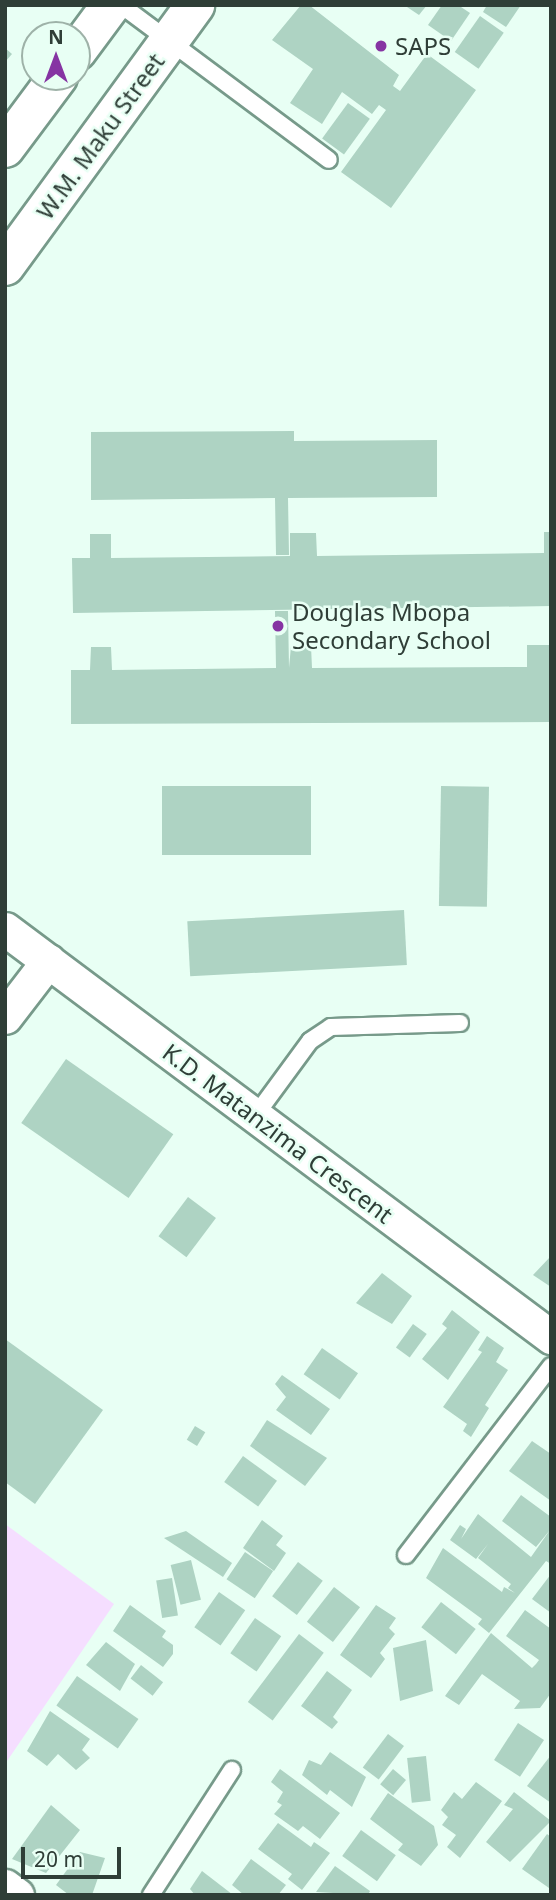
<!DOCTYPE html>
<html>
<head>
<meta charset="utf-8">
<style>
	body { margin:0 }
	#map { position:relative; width:556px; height:1900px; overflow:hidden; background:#e8fff4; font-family:"Noto Sans",sans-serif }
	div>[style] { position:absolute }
	.green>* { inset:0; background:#f5deff }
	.building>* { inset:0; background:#aed3c3; transform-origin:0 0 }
	.roads { filter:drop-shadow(2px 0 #779a8a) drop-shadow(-2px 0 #779a8a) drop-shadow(0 2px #779a8a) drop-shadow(0 -2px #779a8a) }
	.service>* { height:16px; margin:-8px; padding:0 8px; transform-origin:8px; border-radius:8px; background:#fff }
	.minor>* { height:33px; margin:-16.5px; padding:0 16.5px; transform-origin:16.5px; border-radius:16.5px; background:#fff }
	.tertiary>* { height:38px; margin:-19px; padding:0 19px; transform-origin:19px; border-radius:19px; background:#fff }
	.dots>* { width:19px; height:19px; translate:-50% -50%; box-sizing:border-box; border:4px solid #e8fff4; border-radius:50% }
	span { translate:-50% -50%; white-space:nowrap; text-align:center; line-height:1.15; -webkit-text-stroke:5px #e8fff4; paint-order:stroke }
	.poi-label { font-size:24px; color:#2f3e37 }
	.left { translate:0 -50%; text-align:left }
	.street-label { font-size:24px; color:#2f3e37 }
	.frame { position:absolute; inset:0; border:7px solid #2f3e37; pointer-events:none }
	.north { position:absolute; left:21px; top:21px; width:70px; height:70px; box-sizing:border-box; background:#e8fff4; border:2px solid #9eb2a8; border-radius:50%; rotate:0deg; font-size:19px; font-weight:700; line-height:28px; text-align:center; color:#2f3e37 }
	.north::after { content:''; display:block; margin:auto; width:24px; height:32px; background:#8634a3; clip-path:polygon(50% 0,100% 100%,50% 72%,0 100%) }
	.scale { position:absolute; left:21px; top:1847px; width:100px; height:32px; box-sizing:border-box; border:4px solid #2f3e37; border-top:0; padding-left:9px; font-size:21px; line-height:24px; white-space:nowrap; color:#2f3e37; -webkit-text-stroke:5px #e8fff4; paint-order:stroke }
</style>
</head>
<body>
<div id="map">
	<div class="green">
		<div style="clip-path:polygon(5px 1524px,114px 1604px,5px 1764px)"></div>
	</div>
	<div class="building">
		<div style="clip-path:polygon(301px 5px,309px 5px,399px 75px,393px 86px,400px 91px,427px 54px,476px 90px,391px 208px,341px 172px,386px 110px,379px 105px,372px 114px,342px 92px,322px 124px,290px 103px,313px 69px,272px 40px)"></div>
		<div style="clip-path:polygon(404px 5px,427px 5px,419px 15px)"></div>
		<div style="clip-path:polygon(442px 5px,458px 5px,470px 13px,451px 41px,428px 25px)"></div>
		<div style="clip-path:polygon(487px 5px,521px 5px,506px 27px,483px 12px)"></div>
		<div style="left:480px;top:16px;width:29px;height:44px;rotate:35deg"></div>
		<div style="clip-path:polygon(44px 27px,52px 35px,36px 35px)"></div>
		<div style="clip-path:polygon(5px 48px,12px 54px,5px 62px)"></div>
		<div style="left:348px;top:103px;width:27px;height:44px;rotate:36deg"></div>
		<div style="clip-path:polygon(294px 431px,294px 441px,437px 440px,437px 497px,288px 498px,289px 555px,276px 555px,275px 498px,91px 500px,91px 432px)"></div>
		<div style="clip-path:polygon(544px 532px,551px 532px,551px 606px,73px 613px,72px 558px,90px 558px,90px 534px,111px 534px,111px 558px,290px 556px,290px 533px,316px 533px,317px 556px,544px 553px)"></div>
		<div style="clip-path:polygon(275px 611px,288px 611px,289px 668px,291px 646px,311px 646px,312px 668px,527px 667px,527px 645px,549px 645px,551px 722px,71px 724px,71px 670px,90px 670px,91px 647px,111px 647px,112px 670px,276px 668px)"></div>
		<div style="left:162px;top:786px;width:149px;height:69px"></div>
		<div style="left:441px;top:786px;width:48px;height:120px;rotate:1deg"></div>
		<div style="left:404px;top:910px;width:55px;height:217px;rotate:87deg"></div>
		<div style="left:66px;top:1059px;width:131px;height:78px;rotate:35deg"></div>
		<div style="left:188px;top:1197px;width:35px;height:49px;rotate:37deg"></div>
		<div style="clip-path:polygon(551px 1256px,551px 1287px,533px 1275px)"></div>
		<div style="clip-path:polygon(382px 1273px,412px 1296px,392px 1324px,356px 1303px)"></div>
		<div style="clip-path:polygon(452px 1310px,480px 1332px,448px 1380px,422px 1359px,447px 1328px,442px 1324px)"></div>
		<div style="left:413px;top:1324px;width:17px;height:29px;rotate:36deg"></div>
		<div style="clip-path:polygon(487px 1336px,504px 1348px,496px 1362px,508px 1370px,485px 1405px,489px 1408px,471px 1437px,463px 1431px,467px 1424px,443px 1407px,482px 1352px,478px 1350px)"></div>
		<div style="clip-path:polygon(5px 1339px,103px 1410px,35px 1504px,5px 1482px)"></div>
		<div style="left:322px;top:1348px;width:44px;height:32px;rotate:35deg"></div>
		<div style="clip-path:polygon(282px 1375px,330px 1409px,311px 1435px,276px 1410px,286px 1397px,275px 1384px)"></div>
		<div style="clip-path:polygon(267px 1420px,327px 1458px,305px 1486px,250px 1446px)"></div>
		<div style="left:195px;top:1426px;width:12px;height:16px;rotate:31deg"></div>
		<div style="clip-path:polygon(532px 1441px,551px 1454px,551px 1501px,509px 1471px)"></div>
		<div style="left:243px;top:1456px;width:42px;height:32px;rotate:36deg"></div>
		<div style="clip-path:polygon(521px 1495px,551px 1517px,551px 1564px,546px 1561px,489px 1633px,478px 1624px,482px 1619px,426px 1578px,443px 1548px,502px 1592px,504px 1587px,515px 1593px,508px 1588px,511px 1584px,478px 1558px,488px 1544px,476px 1559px,450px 1540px,460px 1525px,466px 1529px,461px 1539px,478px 1514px,531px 1557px,550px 1530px,536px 1547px,502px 1521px)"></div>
		<div style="clip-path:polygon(262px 1520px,283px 1536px,276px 1545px,286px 1553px,274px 1571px,243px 1548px)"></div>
		<div style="clip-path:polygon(186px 1531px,232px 1563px,223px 1577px,164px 1538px)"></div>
		<div style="left:245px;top:1552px;width:34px;height:33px;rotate:34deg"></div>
		<div style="left:191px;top:1560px;width:41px;height:21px;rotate:76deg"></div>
		<div style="left:298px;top:1562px;width:31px;height:43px;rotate:37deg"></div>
		<div style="clip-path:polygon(551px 1574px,551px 1613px,532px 1599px)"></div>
		<div style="left:172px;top:1578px;width:38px;height:16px;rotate:81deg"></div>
		<div style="left:334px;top:1587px;width:33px;height:44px;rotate:38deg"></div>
		<div style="left:219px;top:1592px;width:32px;height:43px;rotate:35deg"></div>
		<div style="left:441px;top:1602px;width:44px;height:32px;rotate:38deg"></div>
		<div style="clip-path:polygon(130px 1605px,166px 1631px,162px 1637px,173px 1645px,173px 1654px,163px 1667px,113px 1631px)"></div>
		<div style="clip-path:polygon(376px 1605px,396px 1618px,389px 1628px,395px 1634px,380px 1653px,385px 1659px,371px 1678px,340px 1655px)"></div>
		<div style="clip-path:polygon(525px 1610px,551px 1629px,551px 1693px,540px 1708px,514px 1709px,520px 1701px,482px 1674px,459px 1705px,445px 1696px,491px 1633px,532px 1668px,536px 1664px,539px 1660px,506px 1636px)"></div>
		<div style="left:255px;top:1618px;width:32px;height:43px;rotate:35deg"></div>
		<div style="left:299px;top:1634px;width:31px;height:85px;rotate:37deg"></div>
		<div style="clip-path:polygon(426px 1640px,433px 1691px,400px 1701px,393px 1648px)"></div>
		<div style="clip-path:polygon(106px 1642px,135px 1664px,120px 1691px,86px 1665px)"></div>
		<div style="left:141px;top:1665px;width:28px;height:17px;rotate:38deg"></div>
		<div style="clip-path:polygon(327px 1671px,352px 1690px,333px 1717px,338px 1722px,332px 1729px,301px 1706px)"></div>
		<div style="left:77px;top:1676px;width:75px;height:36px;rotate:35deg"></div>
		<div style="clip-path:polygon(50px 1711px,90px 1739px,82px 1750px,90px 1758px,76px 1770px,58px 1754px,47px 1766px,27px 1751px)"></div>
		<div style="left:518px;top:1723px;width:31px;height:44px;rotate:33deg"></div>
		<div style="left:388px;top:1734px;width:20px;height:42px;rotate:37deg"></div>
		<div style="clip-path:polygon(330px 1752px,366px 1777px,352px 1807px,330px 1790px,327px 1795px,302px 1775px,309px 1760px,321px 1765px)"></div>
		<div style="clip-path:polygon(551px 1755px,551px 1803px,527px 1786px)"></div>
		<div style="left:426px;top:1756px;width:45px;height:19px;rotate:84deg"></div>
		<div style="clip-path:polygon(280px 1769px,340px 1813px,320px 1839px,303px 1826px,298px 1831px,274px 1814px,282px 1805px,277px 1802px,283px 1792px,271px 1782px)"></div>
		<div style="left:393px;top:1769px;width:17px;height:20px;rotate:40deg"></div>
		<div style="clip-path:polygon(476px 1782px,502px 1801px,460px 1858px,447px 1847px,456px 1835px,442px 1825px,448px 1817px,441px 1810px,454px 1792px,462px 1799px)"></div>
		<div style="clip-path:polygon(514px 1792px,551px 1821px,510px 1862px,486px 1842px,513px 1809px,504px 1805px)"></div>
		<div style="clip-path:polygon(388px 1793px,434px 1826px,438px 1845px,421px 1866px,398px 1850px,403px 1844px,370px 1819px)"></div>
		<div style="clip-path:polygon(51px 1805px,80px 1830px,46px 1873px,12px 1859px)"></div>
		<div style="clip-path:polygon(278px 1823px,311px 1847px,314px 1842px,330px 1853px,302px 1890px,288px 1879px,292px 1874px,258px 1849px)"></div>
		<div style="left:361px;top:1830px;width:43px;height:32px;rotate:36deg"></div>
		<div style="clip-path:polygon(547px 1834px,551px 1837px,549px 1888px,522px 1869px)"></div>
		<div style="clip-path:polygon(80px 1852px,105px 1858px,92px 1895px,69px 1895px,56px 1885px)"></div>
		<div style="clip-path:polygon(251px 1859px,286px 1885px,278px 1895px,244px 1895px,232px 1885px)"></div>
		<div style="clip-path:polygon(335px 1866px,370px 1891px,368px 1895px,316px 1892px)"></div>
		<div style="clip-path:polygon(202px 1871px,228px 1891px,233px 1895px,195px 1895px,190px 1889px)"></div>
	</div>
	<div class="roads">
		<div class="service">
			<div style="left:121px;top:5px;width:259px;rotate:36.7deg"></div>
			<div style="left:255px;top:1116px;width:93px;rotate:-53.7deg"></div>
			<div style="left:310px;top:1041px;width:25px;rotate:-34deg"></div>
			<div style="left:331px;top:1027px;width:129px;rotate:-1.8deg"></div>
			<div style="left:406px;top:1555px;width:238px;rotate:-52.5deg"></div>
			<div style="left:151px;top:1895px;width:149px;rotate:-57.1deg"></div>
		</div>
		<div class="minor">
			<div style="left:5px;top:929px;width:682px;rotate:36.77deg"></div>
			<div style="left:5px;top:1017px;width:71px;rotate:-52.5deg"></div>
			<div style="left:5px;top:1886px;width:15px;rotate:37deg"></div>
		</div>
		<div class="tertiary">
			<div style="left:77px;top:51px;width:57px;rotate:-53.5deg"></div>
			<div style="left:5px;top:148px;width:89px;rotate:-53.3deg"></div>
			<div style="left:5px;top:266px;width:323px;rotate:-53.9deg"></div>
		</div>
	</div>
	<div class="dots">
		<div style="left:381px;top:46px;background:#8634a3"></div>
		<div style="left:278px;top:626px;background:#8634a3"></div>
	</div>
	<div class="poi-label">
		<span class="left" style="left:395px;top:46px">SAPS</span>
		<span class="left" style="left:292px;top:626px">Douglas Mbopa<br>Secondary School</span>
	</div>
	<div class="street-label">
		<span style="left:100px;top:136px;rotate:-54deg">W.M. Maku Street</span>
		<span style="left:278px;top:1133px;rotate:37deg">K.D. Matanzima Crescent</span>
	</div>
	<div class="frame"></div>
	<div class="north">N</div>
	<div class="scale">20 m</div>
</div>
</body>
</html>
